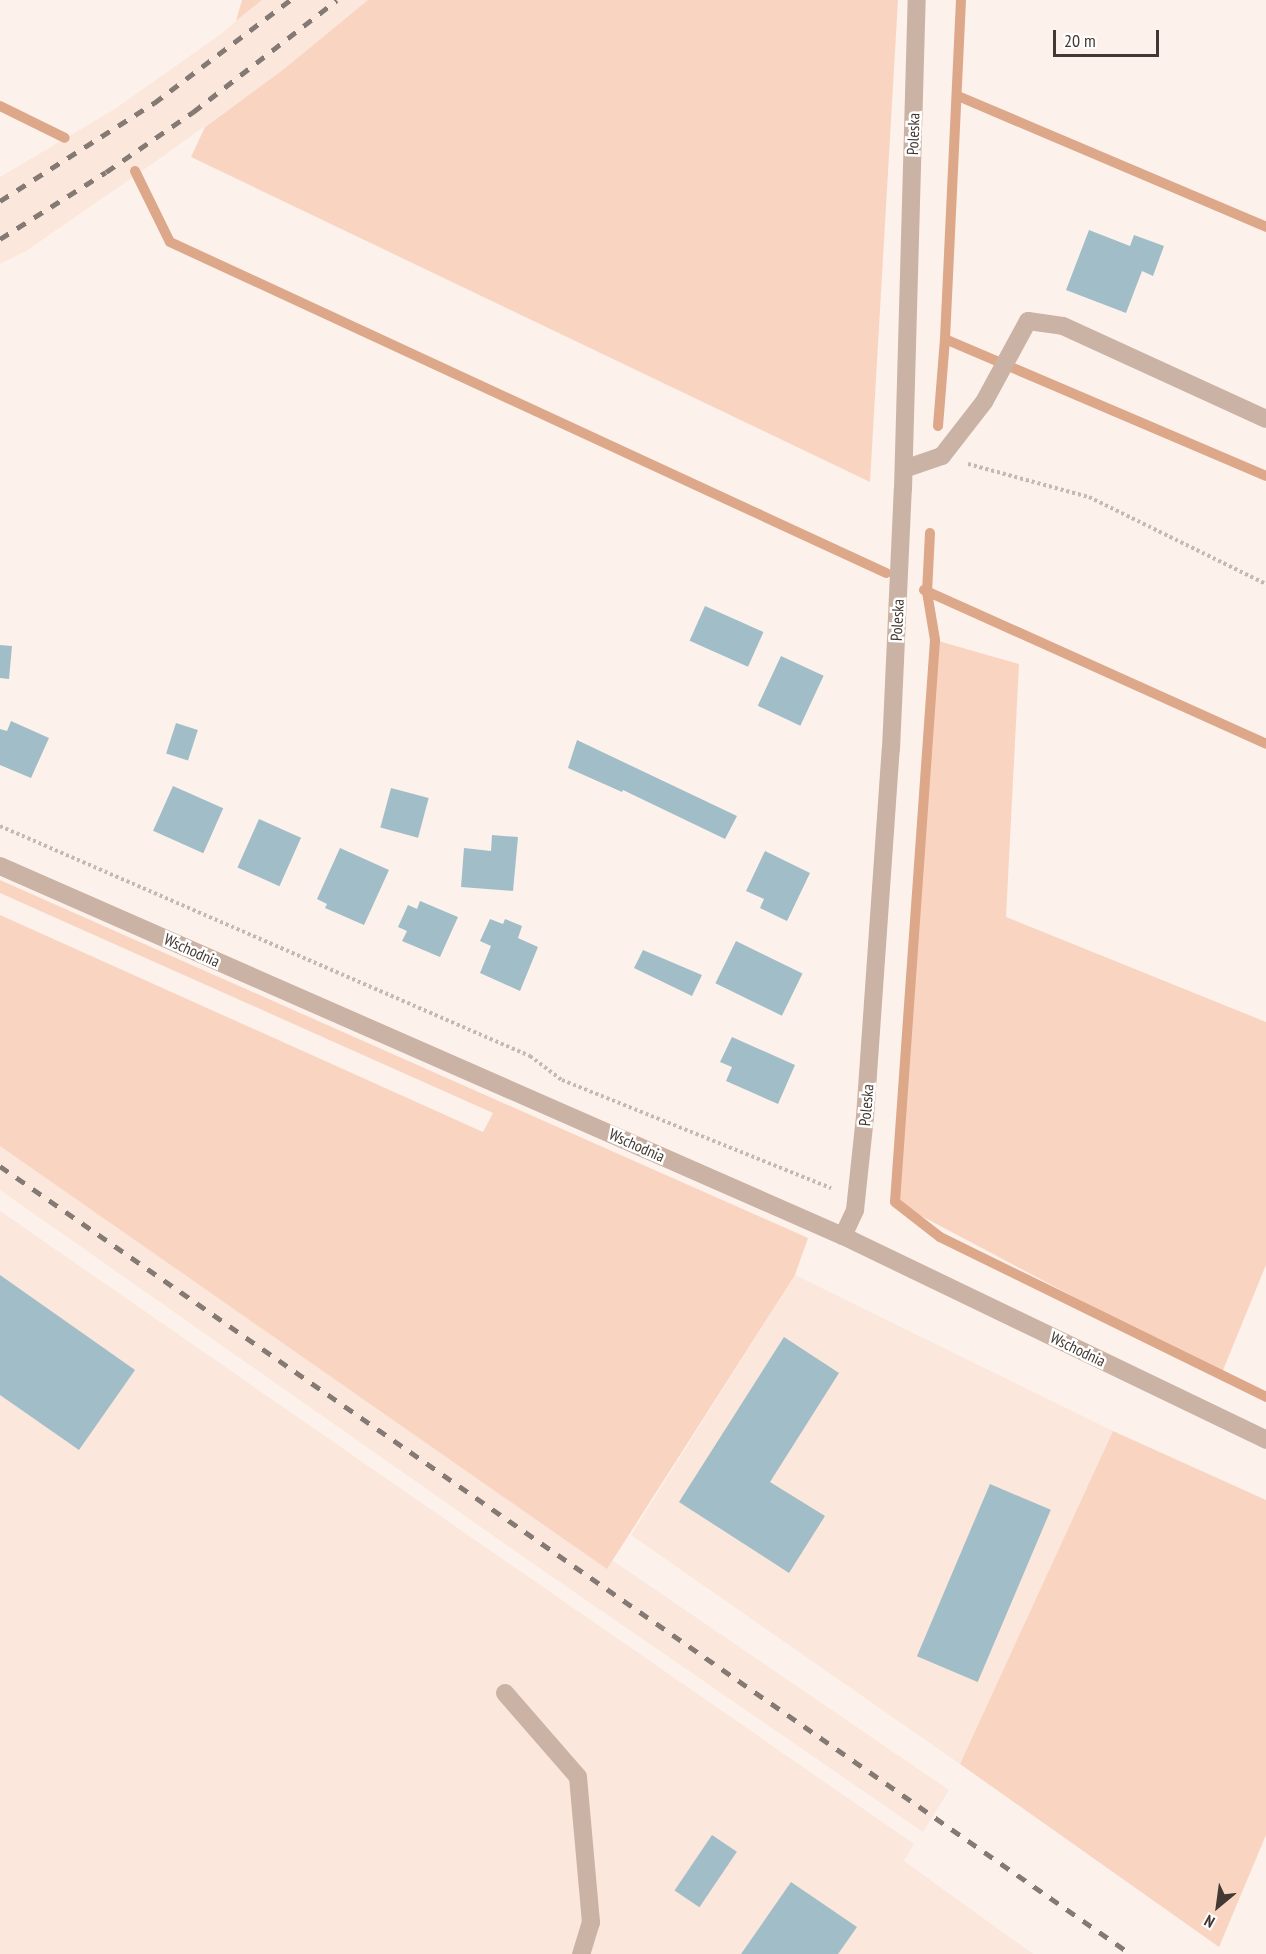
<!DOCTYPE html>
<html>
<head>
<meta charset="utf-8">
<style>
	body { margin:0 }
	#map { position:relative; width:1266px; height:1954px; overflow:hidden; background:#fcf1eb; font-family:"PT Sans Narrow",sans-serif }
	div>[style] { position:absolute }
	.built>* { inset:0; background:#fbe7db }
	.green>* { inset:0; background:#f9d5c1 }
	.stream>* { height:10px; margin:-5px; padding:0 5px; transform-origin:5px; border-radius:5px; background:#dda789 }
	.building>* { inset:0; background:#a1bec8; transform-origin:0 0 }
	.path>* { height:4px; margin-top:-2px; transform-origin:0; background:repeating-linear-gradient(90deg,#c4b9b3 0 3px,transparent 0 6px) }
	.minor>* { height:18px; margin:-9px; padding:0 9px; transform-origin:9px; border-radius:9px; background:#cab2a4 }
	.rail>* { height:4.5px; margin-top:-2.25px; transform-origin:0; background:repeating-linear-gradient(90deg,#847973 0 10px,transparent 0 20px) }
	span { translate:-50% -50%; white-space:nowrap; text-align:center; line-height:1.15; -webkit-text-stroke:5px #fff; paint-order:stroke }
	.street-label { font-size:16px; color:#433833 }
	.north { position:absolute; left:1188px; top:1876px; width:60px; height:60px; -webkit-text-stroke:4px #fff; paint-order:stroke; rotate:209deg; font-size:16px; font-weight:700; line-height:24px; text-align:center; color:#433833 }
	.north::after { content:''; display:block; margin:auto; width:21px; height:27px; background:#433833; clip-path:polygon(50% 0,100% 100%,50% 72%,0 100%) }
	.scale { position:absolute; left:1053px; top:30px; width:106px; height:27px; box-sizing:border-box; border:3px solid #433833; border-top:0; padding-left:8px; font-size:18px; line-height:21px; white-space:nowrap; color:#433833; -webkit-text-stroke:4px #fff; paint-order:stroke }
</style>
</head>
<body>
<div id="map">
	<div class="built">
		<div style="clip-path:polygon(262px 0,368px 0,284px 69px,159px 159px,26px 251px,0 264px,0 177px,115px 109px,218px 36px)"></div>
		<div style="clip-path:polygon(0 1143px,949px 1790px,923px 1832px,538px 1567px,0 1190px)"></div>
		<div style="clip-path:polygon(0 1211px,914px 1844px,904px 1861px,1033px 1954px,0 1954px)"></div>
		<div style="clip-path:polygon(795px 1275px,1113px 1431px,960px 1764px,631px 1535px)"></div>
	</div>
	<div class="green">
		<div style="clip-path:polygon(242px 0,262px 0,236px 21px)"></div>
		<div style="clip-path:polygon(368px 0,898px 0,870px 482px,191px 157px,205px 127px,284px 69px)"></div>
		<div style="clip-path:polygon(935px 640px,1019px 664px,1006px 917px,1266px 1022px,1266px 1265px,1221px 1375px,895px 1202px)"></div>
		<div style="clip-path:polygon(0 880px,808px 1238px,795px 1275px,607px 1569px,0 1146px,0 915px,483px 1132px,493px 1113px,0 893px)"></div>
		<div style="clip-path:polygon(1113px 1431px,1266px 1500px,1266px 1835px,1219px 1947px,960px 1764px)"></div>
	</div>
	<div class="stream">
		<div style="left:958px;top:96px;width:335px;rotate:23deg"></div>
		<div style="left:0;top:106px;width:72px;rotate:26.2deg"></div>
		<div style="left:135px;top:171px;width:79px;rotate:63.8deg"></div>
		<div style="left:170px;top:242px;width:789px;rotate:24.81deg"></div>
		<div style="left:945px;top:339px;width:349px;rotate:23.1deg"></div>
		<div style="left:938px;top:426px;width:87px;rotate:-85.4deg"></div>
		<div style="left:945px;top:339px;width:339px;rotate:-87.3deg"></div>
		<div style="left:930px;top:533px;width:59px;rotate:92.9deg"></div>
		<div style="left:927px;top:592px;width:49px;rotate:80.5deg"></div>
		<div style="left:935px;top:640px;width:563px;rotate:94.07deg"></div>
		<div style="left:895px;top:1202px;width:57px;rotate:37.9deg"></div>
		<div style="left:940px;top:1237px;width:363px;rotate:26.1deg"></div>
		<div style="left:924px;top:590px;width:375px;rotate:24.2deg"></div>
	</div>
	<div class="building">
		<div style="clip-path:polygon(1089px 230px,1130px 246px,1134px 235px,1164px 246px,1153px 276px,1142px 271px,1126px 313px,1066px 290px)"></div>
		<div style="left:705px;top:606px;width:64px;height:38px;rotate:24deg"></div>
		<div style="clip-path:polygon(0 645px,12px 646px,9px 679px,0 678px)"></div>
		<div style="left:781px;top:656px;width:47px;height:55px;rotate:25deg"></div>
		<div style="clip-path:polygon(11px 721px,49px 738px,31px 778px,0 765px,0 729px,7px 731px)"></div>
		<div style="left:176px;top:723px;width:23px;height:32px;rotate:18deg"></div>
		<div style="clip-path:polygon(577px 740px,737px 816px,725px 839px,623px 790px,622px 792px,568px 768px)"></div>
		<div style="left:173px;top:786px;width:55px;height:49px;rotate:24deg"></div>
		<div style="left:391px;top:788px;width:39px;height:41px;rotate:15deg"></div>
		<div style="left:259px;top:819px;width:46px;height:53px;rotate:24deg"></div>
		<div style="clip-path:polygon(492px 835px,518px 837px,513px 891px,461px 887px,464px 848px,491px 851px)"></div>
		<div style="clip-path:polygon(340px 848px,389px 870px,364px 925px,325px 908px,327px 904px,317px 899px)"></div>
		<div style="clip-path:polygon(765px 851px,810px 873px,787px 921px,760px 908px,764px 899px,746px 891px)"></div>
		<div style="clip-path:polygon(420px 901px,458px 917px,440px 957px,402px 941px,407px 931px,398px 927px,408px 905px,417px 909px)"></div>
		<div style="clip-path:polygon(490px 919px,503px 924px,505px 919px,522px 926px,518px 938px,538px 947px,520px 991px,480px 973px,491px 946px,480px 941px)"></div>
		<div style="left:736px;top:941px;width:74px;height:47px;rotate:26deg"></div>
		<div style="clip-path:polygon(643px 950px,702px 975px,692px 996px,634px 968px)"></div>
		<div style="clip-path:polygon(732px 1037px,795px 1065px,778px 1104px,726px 1081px,732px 1067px,720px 1062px)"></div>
		<div style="clip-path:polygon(0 1275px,135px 1370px,79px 1450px,0 1395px)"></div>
		<div style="clip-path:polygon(784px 1337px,839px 1373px,770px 1482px,825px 1516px,789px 1573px,679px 1502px)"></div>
		<div style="left:990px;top:1484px;width:66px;height:187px;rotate:23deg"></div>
		<div style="left:712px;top:1835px;width:30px;height:67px;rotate:34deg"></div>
		<div style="clip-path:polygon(791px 1882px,857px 1927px,838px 1954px,741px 1954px)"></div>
	</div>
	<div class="path">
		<div style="left:968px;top:464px;width:125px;rotate:15.3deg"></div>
		<div style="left:1089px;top:497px;width:197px;rotate:26.2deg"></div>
		<div style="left:0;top:826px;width:578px;rotate:23.46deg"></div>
		<div style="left:530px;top:1056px;width:40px;rotate:37deg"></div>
		<div style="left:562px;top:1080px;width:290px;rotate:21.9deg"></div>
	</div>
	<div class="minor">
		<div style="left:904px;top:469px;width:40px;rotate:-18.9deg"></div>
		<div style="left:942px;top:456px;width:68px;rotate:-52.1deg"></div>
		<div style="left:984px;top:402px;width:92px;rotate:-61.5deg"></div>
		<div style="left:1028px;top:321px;width:35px;rotate:8deg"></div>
		<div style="left:1063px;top:326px;width:223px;rotate:24.6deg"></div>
		<div style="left:0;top:866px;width:921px;rotate:23.7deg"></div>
		<div style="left:843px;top:1236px;width:470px;rotate:25.7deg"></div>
		<div style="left:843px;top:1236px;width:29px;rotate:-65deg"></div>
		<div style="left:855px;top:1210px;width:94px;rotate:-83.9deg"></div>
		<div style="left:865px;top:1117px;width:369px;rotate:-86deg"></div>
		<div style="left:891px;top:749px;width:260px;rotate:-87.4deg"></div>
		<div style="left:903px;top:489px;width:489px;rotate:-88.4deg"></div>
		<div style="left:505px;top:1693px;width:111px;rotate:49deg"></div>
		<div style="left:578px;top:1777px;width:146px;rotate:84.9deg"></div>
		<div style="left:591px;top:1922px;width:34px;rotate:107deg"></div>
	</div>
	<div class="rail">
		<div style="left:0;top:201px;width:183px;rotate:-32.5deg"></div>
		<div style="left:154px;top:103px;width:171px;rotate:-37.1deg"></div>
		<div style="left:0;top:239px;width:125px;rotate:-32.3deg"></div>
		<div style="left:106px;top:172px;width:106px;rotate:-34.6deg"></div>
		<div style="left:193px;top:112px;width:182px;rotate:-37.9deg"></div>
		<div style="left:0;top:1166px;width:1378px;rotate:34.87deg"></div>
	</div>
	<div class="street-label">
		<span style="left:913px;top:134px;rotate:-88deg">Poleska</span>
		<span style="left:897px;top:620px;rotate:-87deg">Poleska</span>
		<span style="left:192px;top:950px;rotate:24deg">Wschodnia</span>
		<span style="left:866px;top:1105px;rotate:-85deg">Poleska</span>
		<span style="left:637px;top:1145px;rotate:24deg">Wschodnia</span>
		<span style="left:1078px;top:1349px;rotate:26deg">Wschodnia</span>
	</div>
	<div class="north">N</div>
	<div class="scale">20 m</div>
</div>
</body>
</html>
